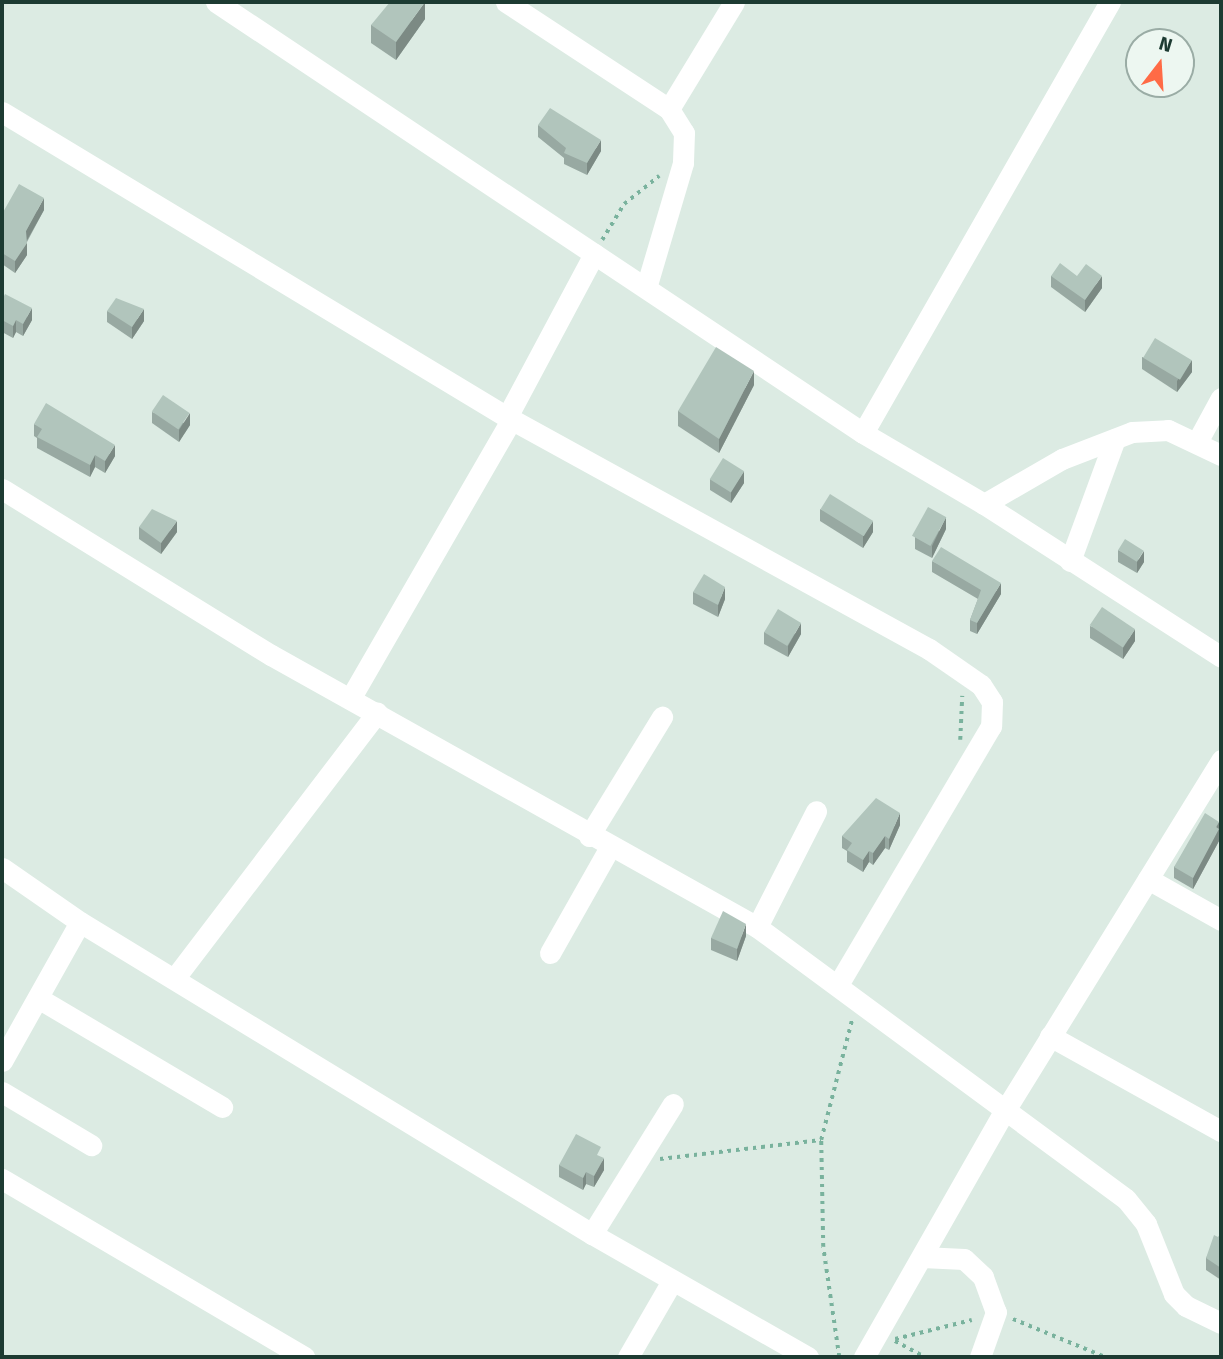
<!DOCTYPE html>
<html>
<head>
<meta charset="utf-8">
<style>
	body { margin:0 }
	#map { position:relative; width:1223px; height:1359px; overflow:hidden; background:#dcebe3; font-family:"Fira Sans",sans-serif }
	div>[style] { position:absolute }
	.path>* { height:3.5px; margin-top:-1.75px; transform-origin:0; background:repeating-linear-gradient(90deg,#79b29d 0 3.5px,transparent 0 8.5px) }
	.minor>* { height:21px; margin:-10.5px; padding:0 10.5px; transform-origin:10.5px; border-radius:10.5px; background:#fff }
	.wall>* { inset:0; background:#98a9a2 }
	.shaded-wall>* { inset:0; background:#7c8a84 }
	.building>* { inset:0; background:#b1c5bc; transform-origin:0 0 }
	span { translate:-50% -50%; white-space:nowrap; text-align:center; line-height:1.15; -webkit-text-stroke:5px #edf7f1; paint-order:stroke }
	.frame { position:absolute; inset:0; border:4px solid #1d3b32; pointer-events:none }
	.north { position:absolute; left:1125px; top:28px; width:70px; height:70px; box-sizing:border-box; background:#edf7f1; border:2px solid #9aaca5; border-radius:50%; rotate:17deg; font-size:19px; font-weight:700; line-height:28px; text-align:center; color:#1d3b32 }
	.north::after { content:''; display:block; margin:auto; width:24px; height:32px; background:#ff6b46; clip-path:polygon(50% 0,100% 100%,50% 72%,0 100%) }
</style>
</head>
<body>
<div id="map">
	<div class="path">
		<div style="left:602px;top:240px;width:42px;rotate:-58.6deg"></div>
		<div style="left:624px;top:204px;width:45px;rotate:-38.7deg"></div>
		<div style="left:960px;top:740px;width:44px;rotate:-87.4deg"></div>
		<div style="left:660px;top:1159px;width:162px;rotate:-6.7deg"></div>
		<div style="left:1013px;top:1319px;width:100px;rotate:22.4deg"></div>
		<div style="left:895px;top:1339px;width:79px;rotate:-13.9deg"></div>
		<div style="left:895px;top:1341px;width:34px;rotate:28deg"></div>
		<div style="left:839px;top:1357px;width:111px;rotate:-98.3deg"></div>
		<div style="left:823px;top:1247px;width:107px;rotate:-91.1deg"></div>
		<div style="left:821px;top:1140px;width:125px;rotate:-75.6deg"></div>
	</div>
	<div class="minor">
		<div style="left:216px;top:2px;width:777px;rotate:33.67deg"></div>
		<div style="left:863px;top:433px;width:140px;rotate:30.4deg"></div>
		<div style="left:984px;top:504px;width:282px;rotate:32.8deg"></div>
		<div style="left:506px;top:2px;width:195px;rotate:33.3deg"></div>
		<div style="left:669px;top:109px;width:28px;rotate:58deg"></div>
		<div style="left:684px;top:133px;width:30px;rotate:92deg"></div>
		<div style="left:683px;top:163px;width:130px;rotate:106.5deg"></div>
		<div style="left:669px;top:109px;width:125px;rotate:-58.7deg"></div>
		<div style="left:2px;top:112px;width:590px;rotate:31.13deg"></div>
		<div style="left:507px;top:417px;width:482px;rotate:28.8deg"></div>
		<div style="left:929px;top:649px;width:63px;rotate:34.7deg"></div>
		<div style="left:981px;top:685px;width:20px;rotate:57deg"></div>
		<div style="left:992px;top:702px;width:24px;rotate:92deg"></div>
		<div style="left:991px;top:726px;width:301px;rotate:120.6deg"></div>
		<div style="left:507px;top:417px;width:185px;rotate:-61.9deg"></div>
		<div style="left:863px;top:433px;width:497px;rotate:-60.2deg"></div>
		<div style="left:1197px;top:442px;width:50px;rotate:-61.4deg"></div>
		<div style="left:2px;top:489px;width:316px;rotate:31.7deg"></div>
		<div style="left:271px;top:655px;width:557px;rotate:29.23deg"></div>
		<div style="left:757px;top:927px;width:458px;rotate:36.4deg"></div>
		<div style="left:1126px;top:1199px;width:32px;rotate:51deg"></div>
		<div style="left:1146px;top:1224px;width:75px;rotate:68.2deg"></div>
		<div style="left:1174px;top:1294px;width:17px;rotate:45deg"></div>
		<div style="left:1186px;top:1306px;width:39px;rotate:26deg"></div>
		<div style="left:984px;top:504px;width:90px;rotate:-30deg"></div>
		<div style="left:1062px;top:459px;width:75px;rotate:-21.1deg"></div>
		<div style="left:1132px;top:432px;width:36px;rotate:-3deg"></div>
		<div style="left:1168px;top:430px;width:59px;rotate:25.3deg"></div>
		<div style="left:1070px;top:561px;width:130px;rotate:-69.8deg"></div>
		<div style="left:350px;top:699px;width:322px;rotate:-60deg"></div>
		<div style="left:589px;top:836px;width:140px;rotate:-58.5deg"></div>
		<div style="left:2px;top:868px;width:95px;rotate:34.7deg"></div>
		<div style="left:80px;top:922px;width:600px;rotate:31.36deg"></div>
		<div style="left:592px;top:1234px;width:249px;rotate:29.7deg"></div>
		<div style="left:1148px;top:879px;width:84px;rotate:29.3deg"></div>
		<div style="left:757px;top:927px;width:130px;rotate:-63deg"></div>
		<div style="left:550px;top:953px;width:122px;rotate:-60.5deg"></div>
		<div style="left:174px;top:979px;width:335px;rotate:-52.7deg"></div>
		<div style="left:38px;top:998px;width:214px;rotate:30.6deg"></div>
		<div style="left:1050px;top:1036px;width:196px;rotate:29.1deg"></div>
		<div style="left:2px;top:1061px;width:159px;rotate:-60.7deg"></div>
		<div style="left:2px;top:1092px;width:104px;rotate:30.8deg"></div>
		<div style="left:2px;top:1179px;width:351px;rotate:30.5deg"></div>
		<div style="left:592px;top:1234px;width:153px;rotate:-58.1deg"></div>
		<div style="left:922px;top:1257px;width:42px;rotate:2.7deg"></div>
		<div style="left:964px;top:1259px;width:26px;rotate:43deg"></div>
		<div style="left:983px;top:1277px;width:37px;rotate:70deg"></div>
		<div style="left:996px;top:1312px;width:48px;rotate:109.6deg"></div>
		<div style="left:628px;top:1357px;width:88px;rotate:-59.9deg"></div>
		<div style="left:864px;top:1357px;width:282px;rotate:-60.3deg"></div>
		<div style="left:1004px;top:1112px;width:414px;rotate:-58.3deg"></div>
	</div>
	<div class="wall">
		<div style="clip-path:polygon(425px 19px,396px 60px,371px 43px,371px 25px)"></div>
		<div style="clip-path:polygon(538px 125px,601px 151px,587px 175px,564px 164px,564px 158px,538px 137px)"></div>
		<div style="clip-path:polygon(44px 210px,27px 242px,27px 255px,15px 273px,2px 264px,2px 214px)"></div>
		<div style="clip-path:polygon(1051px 276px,1077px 276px,1102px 288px,1085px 312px,1051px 287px)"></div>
		<div style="clip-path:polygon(2px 300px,32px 320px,23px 336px,16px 332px,13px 338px,2px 332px)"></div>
		<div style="clip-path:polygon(107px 311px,144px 321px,132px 339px,107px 322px)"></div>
		<div style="clip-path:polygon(1142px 357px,1192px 372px,1177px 392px,1142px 369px)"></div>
		<div style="clip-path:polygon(754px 385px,719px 453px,678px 426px,678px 411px)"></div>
		<div style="clip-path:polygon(152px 412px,190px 425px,179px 442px,152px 423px)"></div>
		<div style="clip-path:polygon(34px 424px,115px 456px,105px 473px,95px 467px,90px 477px,37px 448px,37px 438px,34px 436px)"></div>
		<div style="clip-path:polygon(710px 479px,744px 483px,731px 503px,710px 490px)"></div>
		<div style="clip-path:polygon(820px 509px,873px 532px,863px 548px,820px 521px)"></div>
		<div style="clip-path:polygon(139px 527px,177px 532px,161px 554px,139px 539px)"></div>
		<div style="clip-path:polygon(946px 529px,932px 558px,915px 549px,915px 537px)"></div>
		<div style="clip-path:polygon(1118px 550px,1144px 562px,1137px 573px,1118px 562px)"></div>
		<div style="clip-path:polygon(932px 561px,1001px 594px,977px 634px,970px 631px,970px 620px,978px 599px,932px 572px)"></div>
		<div style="clip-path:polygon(693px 592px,725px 599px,718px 617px,693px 604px)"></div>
		<div style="clip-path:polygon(1090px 626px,1135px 641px,1123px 659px,1090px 638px)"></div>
		<div style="clip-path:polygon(764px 632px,801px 634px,788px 657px,764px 644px)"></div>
		<div style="clip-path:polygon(1219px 822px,1219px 841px,1193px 889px,1174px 878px,1174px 867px)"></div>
		<div style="clip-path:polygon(900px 825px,889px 850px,885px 848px,873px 865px,869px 862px,863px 872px,847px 862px,847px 851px,842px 848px,842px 836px)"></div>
		<div style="clip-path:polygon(746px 936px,737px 961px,711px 950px,711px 938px)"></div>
		<div style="clip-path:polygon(601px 1157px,604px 1170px,594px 1187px,586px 1184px,583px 1190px,559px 1177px,559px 1165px)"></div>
		<div style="clip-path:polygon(1221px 1233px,1221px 1280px,1206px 1270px,1206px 1258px)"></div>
	</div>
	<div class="shaded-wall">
		<div style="clip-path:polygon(425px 2px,425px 19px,396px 60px,396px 42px)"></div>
		<div style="clip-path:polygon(601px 140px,601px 151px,587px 175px,587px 163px)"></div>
		<div style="clip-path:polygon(44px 198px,44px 210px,26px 242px,26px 231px)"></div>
		<div style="clip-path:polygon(27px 243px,27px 255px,15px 273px,15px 261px)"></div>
		<div style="clip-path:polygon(1102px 276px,1102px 288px,1085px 312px,1085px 300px)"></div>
		<div style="clip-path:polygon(32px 308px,32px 320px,23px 336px,23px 324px)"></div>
		<div style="clip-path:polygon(144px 309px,144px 321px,132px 339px,132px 327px)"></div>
		<div style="clip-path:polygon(16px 320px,16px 332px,13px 338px,13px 326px)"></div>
		<div style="clip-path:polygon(1192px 360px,1192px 372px,1177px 392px,1177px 381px)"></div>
		<div style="clip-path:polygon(754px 371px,754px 385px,719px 453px,719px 439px)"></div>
		<div style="clip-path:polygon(190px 413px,190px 425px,179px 442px,179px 430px)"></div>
		<div style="clip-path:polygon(115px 445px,115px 456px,105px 473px,105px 461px)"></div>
		<div style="clip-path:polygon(95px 455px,95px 467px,90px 477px,90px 465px)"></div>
		<div style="clip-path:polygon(744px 471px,744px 483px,731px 503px,731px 491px)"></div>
		<div style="clip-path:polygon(946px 517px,946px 529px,932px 558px,932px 546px)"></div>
		<div style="clip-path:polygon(177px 521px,177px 532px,161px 554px,161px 543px)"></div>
		<div style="clip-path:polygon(873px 521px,873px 532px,863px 548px,863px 536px)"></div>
		<div style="clip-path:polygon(3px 539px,3px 551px,2px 553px,2px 542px)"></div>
		<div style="clip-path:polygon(1144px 551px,1144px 562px,1137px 573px,1137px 562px)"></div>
		<div style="clip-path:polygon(1001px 583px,1001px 594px,977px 634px,977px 623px)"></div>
		<div style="clip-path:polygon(725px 587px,725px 599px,718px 617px,718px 605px)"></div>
		<div style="clip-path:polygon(801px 623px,801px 634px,788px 657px,788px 646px)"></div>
		<div style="clip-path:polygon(1135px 629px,1135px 641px,1123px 659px,1123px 648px)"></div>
		<div style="clip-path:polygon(900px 813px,900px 825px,889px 850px,889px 839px)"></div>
		<div style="clip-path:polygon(1219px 822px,1219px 841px,1193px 889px,1193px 878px)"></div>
		<div style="clip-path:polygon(885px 836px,885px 848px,873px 865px,873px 853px)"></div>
		<div style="clip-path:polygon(869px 851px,869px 862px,863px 872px,863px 860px)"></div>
		<div style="clip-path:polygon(746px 924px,746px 936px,737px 961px,737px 949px)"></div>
		<div style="clip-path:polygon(604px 1158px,604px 1170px,594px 1187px,594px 1176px)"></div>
		<div style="clip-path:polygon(586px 1172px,586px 1184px,583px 1190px,583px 1178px)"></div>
	</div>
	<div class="building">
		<div style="clip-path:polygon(390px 2px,425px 2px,396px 42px,371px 25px)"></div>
		<div style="clip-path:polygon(550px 108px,601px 140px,587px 163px,564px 153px,566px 148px,538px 125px)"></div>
		<div style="clip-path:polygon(19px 184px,44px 198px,26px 231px,27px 243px,15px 261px,2px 253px,2px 214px)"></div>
		<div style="clip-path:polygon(1060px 263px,1077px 276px,1086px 264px,1102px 276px,1085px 300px,1051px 276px)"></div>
		<div style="clip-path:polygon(5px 294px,32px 308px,23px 324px,16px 320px,13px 326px,2px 320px,2px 300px)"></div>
		<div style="clip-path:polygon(116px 298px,144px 309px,132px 327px,107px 311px)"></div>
		<div style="left:1155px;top:338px;width:43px;height:23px;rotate:31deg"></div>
		<div style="clip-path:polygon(716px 347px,754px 371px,719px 439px,678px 411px)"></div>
		<div style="left:163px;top:395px;width:32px;height:20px;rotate:34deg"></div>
		<div style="clip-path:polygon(46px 403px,115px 445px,105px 461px,95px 455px,90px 465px,37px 437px,42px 429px,34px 424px)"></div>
		<div style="left:723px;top:458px;width:25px;height:25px;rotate:32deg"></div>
		<div style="left:830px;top:494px;width:51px;height:18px;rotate:32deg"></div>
		<div style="left:928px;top:507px;width:21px;height:33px;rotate:29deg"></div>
		<div style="clip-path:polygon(152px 509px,177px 521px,161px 543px,139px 527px)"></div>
		<div style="left:1125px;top:539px;width:22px;height:13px;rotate:32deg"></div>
		<div style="clip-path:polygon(941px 547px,1001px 583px,977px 623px,970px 620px,981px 590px,932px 561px)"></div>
		<div style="clip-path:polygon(704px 574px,725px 587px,718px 605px,693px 592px)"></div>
		<div style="left:1102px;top:607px;width:40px;height:22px;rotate:34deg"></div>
		<div style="left:778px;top:609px;width:27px;height:27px;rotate:31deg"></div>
		<div style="clip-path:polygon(876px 798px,900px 813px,889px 839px,885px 836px,873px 853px,869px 851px,863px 860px,847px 850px,852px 843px,842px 836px)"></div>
		<div style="clip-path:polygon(1205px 813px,1219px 822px,1216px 827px,1219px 829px,1193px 878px,1174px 867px)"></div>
		<div style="clip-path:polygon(723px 911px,746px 924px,737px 949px,711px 938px)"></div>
		<div style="clip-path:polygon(576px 1134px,601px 1147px,597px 1155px,604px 1158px,594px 1176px,586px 1172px,583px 1178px,559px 1165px)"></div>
		<div style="clip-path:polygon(1221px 1233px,1221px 1268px,1206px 1258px,1214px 1235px,1218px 1237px)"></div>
	</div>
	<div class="frame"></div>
	<div class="north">N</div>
</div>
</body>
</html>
